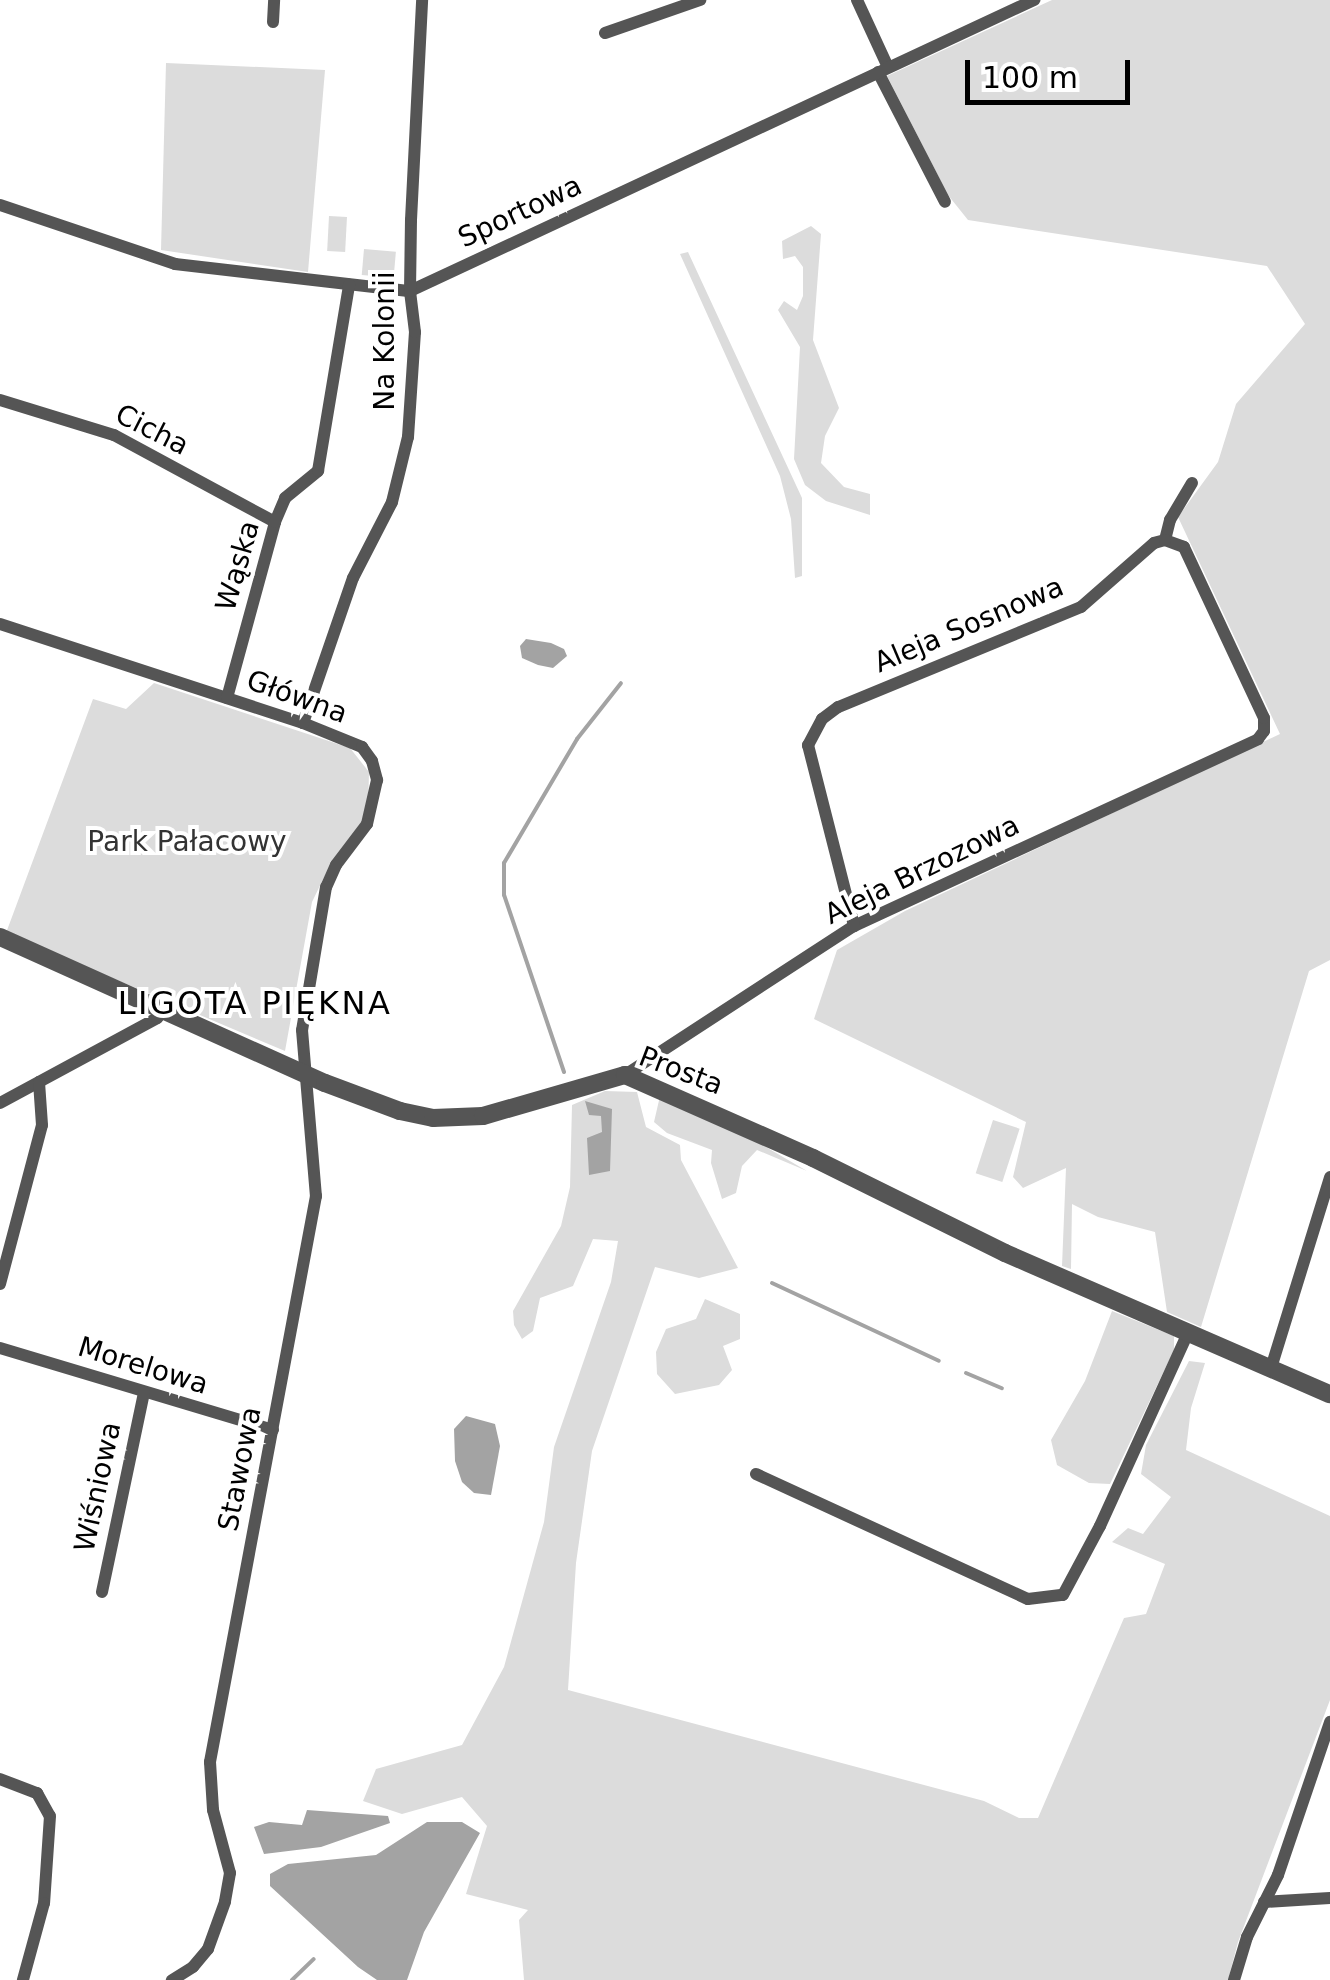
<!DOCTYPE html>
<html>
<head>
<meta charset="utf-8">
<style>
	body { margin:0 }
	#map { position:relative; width:1330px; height:1980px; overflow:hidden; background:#fff; font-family:"DejaVu Sans",sans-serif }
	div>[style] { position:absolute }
	.green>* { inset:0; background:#dcdcdc; transform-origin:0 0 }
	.water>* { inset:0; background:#a3a3a3 }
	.stream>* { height:4px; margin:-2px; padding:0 2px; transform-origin:2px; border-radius:2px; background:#a3a3a3 }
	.minor>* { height:12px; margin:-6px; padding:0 6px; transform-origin:6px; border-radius:6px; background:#555 }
	.tertiary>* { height:18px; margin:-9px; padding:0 9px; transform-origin:9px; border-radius:9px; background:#555 }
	span { translate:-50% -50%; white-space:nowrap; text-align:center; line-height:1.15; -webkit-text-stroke:8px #fff; paint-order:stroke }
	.street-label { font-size:28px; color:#000 }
	.park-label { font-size:28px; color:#333 }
	.quarter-label { font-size:32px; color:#000; letter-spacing:2.5px }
	.scale { position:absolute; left:965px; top:60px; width:165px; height:45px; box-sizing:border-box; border:5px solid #000; border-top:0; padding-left:12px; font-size:30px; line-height:35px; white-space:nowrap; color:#000; -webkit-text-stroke:8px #fff; paint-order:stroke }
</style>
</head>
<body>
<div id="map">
	<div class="green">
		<div style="clip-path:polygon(1052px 0,1330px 0,1330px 960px,1309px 971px,1201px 1327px,1167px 1312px,1155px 1232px,1098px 1217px,1072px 1204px,1071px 1269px,1062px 1266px,1066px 1168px,1023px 1188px,1013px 1177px,1026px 1122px,814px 1019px,837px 950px,905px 911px,1280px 734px,1178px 517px,1218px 462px,1236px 404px,1305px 324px,1267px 266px,968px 220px,948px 195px,887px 76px)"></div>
		<div style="clip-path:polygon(166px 63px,325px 70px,308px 272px,161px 250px)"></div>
		<div style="left:329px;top:216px;width:18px;height:35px;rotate:3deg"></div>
		<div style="clip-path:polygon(811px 226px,821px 234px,813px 340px,839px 408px,825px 436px,821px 463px,844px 487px,870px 494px,870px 515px,826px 501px,805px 485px,794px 459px,800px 347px,778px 310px,784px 301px,797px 310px,803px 296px,803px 267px,795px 256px,783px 259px,782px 241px)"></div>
		<div style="left:364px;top:249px;width:32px;height:26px;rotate:5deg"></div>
		<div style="clip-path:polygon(688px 252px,802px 498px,802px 576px,795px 578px,791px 519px,780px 476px,680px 254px)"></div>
		<div style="clip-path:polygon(154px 683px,350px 748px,369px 772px,368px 813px,329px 867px,312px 902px,285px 1051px,6px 933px,93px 699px,126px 709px)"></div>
		<div style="clip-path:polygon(605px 1091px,637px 1092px,646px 1127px,680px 1145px,681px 1160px,738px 1268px,699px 1278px,655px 1267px,592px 1451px,576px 1563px,568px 1690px,984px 1801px,1019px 1818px,1038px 1818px,1124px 1618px,1146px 1614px,1165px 1564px,1112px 1542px,1128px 1528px,1143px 1534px,1171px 1497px,1141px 1474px,1146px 1445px,1189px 1361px,1205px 1363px,1191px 1408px,1186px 1450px,1330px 1516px,1330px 1700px,1238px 1942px,1228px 1980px,524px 1980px,519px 1920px,528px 1910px,466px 1894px,487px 1826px,462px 1797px,402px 1814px,363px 1801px,376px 1769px,462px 1745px,504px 1667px,544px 1522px,554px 1447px,611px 1282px,618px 1241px,593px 1239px,573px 1286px,540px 1298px,533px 1331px,522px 1339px,514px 1325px,513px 1311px,561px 1226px,570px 1187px,572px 1105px)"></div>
		<div style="clip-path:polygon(660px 1096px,735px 1129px,807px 1171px,757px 1150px,742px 1166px,736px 1193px,722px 1199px,711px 1163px,712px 1150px,667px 1133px,654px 1122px)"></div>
		<div style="left:993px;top:1120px;width:28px;height:56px;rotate:18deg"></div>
		<div style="clip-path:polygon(705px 1299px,740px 1314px,740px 1339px,723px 1346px,732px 1370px,719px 1385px,675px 1394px,657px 1374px,656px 1352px,666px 1329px,696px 1319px)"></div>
		<div style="clip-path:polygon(1112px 1311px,1174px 1336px,1174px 1350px,1110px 1484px,1089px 1483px,1057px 1465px,1051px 1440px,1085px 1381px)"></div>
	</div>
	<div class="water">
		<div style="clip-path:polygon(526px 639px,551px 643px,564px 649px,567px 656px,553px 668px,538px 665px,522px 658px,520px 646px)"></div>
		<div style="clip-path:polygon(585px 1101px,612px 1109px,610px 1171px,589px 1175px,587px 1138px,602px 1132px,601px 1116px,589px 1115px)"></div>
		<div style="clip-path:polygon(466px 1416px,495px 1424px,500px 1446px,491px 1495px,474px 1493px,462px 1482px,455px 1461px,454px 1429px)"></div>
		<div style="clip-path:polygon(307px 1810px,388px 1816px,390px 1823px,321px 1847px,264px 1854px,254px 1827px,269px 1822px,302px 1825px)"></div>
		<div style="clip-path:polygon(427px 1822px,462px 1822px,480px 1833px,424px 1932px,407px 1980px,377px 1980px,358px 1967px,270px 1886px,270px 1874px,288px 1864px,376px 1855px)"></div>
	</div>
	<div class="stream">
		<div style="left:564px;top:1072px;width:187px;rotate:-108.7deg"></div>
		<div style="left:504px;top:895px;width:32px;rotate:-90deg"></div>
		<div style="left:504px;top:863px;width:144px;rotate:-59.5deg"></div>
		<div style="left:577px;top:739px;width:71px;rotate:-51.8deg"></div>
		<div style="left:772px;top:1283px;width:184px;rotate:25deg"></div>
		<div style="left:966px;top:1373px;width:39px;rotate:23deg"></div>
		<div style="left:292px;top:1980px;width:30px;rotate:-44deg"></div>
	</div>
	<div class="minor">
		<div style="left:857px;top:0;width:74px;rotate:65.2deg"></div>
		<div style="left:273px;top:22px;width:22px;rotate:-87deg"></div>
		<div style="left:605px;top:33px;width:101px;rotate:-19.2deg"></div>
		<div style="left:878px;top:72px;width:146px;rotate:62.7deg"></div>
		<div style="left:0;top:205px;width:185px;rotate:18.6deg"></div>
		<div style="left:175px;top:264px;width:237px;rotate:6.6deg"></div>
		<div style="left:410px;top:291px;width:689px;rotate:-25deg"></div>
		<div style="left:0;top:400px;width:119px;rotate:17.1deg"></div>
		<div style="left:114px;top:435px;width:183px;rotate:28.4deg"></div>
		<div style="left:1165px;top:540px;width:21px;rotate:-76deg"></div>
		<div style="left:1170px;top:520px;width:43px;rotate:-59.3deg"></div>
		<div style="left:0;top:624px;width:319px;rotate:18.1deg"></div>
		<div style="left:303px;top:723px;width:64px;rotate:22.1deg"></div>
		<div style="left:362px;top:747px;width:17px;rotate:54deg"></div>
		<div style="left:372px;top:761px;width:20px;rotate:75deg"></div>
		<div style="left:377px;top:780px;width:45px;rotate:102.8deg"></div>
		<div style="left:367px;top:824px;width:51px;rotate:127.1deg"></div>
		<div style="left:336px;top:865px;width:24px;rotate:114deg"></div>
		<div style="left:326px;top:887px;width:145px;rotate:99.5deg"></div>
		<div style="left:302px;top:1030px;width:167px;rotate:85.2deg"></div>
		<div style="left:316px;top:1196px;width:576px;rotate:100.61deg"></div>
		<div style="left:210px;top:1762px;width:48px;rotate:86.4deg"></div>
		<div style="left:213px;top:1810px;width:65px;rotate:74.9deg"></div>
		<div style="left:230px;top:1873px;width:29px;rotate:100deg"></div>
		<div style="left:225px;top:1902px;width:50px;rotate:109.9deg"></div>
		<div style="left:208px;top:1949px;width:23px;rotate:130deg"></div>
		<div style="left:193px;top:1967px;width:25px;rotate:148deg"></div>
		<div style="left:227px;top:698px;width:182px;rotate:-74.7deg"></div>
		<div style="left:275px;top:522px;width:26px;rotate:-67deg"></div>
		<div style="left:285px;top:498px;width:43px;rotate:-39.3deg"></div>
		<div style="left:318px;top:471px;width:189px;rotate:-80.5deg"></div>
		<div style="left:303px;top:723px;width:153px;rotate:-71deg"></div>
		<div style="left:353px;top:578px;width:85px;rotate:-62.8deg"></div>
		<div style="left:392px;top:502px;width:67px;rotate:-76.2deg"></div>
		<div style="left:408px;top:437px;width:105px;rotate:-86.2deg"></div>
		<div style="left:415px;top:332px;width:41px;rotate:-97deg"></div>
		<div style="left:410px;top:291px;width:71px;rotate:-89.2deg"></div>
		<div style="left:411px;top:220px;width:220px;rotate:-87.1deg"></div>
		<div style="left:625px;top:1075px;width:273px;rotate:-33.1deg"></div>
		<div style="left:854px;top:926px;width:445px;rotate:-24.8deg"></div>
		<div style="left:1258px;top:739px;width:10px;rotate:-53deg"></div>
		<div style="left:1264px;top:731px;width:13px;rotate:-90deg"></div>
		<div style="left:1264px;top:718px;width:189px;rotate:-115.1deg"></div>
		<div style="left:1184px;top:547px;width:20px;rotate:-160deg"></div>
		<div style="left:1165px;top:540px;width:11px;rotate:165deg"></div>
		<div style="left:1154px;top:543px;width:97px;rotate:138.8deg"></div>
		<div style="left:1081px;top:607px;width:263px;rotate:157.6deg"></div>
		<div style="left:838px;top:707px;width:20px;rotate:143deg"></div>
		<div style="left:822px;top:719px;width:30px;rotate:118deg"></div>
		<div style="left:808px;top:745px;width:187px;rotate:75.7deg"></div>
		<div style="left:0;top:1103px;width:179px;rotate:-28.4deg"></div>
		<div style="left:157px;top:1018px;width:13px;rotate:-48deg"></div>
		<div style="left:0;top:1284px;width:164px;rotate:-75.2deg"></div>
		<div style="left:42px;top:1125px;width:43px;rotate:-94deg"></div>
		<div style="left:0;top:1348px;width:285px;rotate:16.7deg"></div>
		<div style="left:1271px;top:1368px;width:200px;rotate:-72.8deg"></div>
		<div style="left:756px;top:1474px;width:299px;rotate:24.7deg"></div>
		<div style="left:1028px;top:1599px;width:35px;rotate:-7deg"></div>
		<div style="left:1063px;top:1595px;width:78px;rotate:-61.8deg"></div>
		<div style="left:1100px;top:1526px;width:212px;rotate:-65.5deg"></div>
		<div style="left:102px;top:1592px;width:204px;rotate:-78.1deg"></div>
		<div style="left:0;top:1779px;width:40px;rotate:21deg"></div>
		<div style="left:37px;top:1793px;width:26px;rotate:61deg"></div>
		<div style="left:50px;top:1816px;width:87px;rotate:93.9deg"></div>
		<div style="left:44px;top:1903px;width:80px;rotate:105.3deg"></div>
		<div style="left:1264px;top:1902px;width:66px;rotate:-3.5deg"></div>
		<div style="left:1234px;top:1980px;width:45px;rotate:-73.2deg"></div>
		<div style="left:1247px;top:1937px;width:69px;rotate:-63.4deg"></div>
		<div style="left:1278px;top:1875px;width:162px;rotate:-71.2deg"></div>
	</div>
	<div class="tertiary">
		<div style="left:0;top:937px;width:356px;rotate:24.2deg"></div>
		<div style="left:325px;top:1083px;width:80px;rotate:20.5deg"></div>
		<div style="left:400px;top:1111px;width:34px;rotate:12deg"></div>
		<div style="left:433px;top:1118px;width:50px;rotate:-2.3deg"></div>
		<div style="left:483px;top:1116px;width:148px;rotate:-16.1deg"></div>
		<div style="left:625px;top:1075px;width:206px;rotate:23.8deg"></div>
		<div style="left:813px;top:1158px;width:214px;rotate:26.3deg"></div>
		<div style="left:1005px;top:1253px;width:354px;rotate:23.5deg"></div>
	</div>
	<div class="street-label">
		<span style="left:520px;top:212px;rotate:-25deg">Sportowa</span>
		<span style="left:385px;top:341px;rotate:-90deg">Na Kolonii</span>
		<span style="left:152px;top:430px;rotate:27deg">Cicha</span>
		<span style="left:238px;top:566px;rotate:-74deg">Wąska</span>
		<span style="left:969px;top:625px;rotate:-23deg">Aleja Sosnowa</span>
		<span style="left:297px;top:697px;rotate:20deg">Główna</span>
		<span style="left:922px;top:870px;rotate:-26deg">Aleja Brzozowa</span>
		<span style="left:681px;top:1071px;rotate:21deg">Prosta</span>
		<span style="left:143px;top:1366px;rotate:17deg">Morelowa</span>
		<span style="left:240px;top:1469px;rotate:-79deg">Stawowa</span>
		<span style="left:98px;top:1487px;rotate:-78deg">Wiśniowa</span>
	</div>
	<div class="park-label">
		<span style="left:187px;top:842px">Park Pałacowy</span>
	</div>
	<div class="quarter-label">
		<span style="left:255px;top:1003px">LIGOTA PIĘKNA</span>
	</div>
	<div class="scale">100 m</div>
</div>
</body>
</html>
